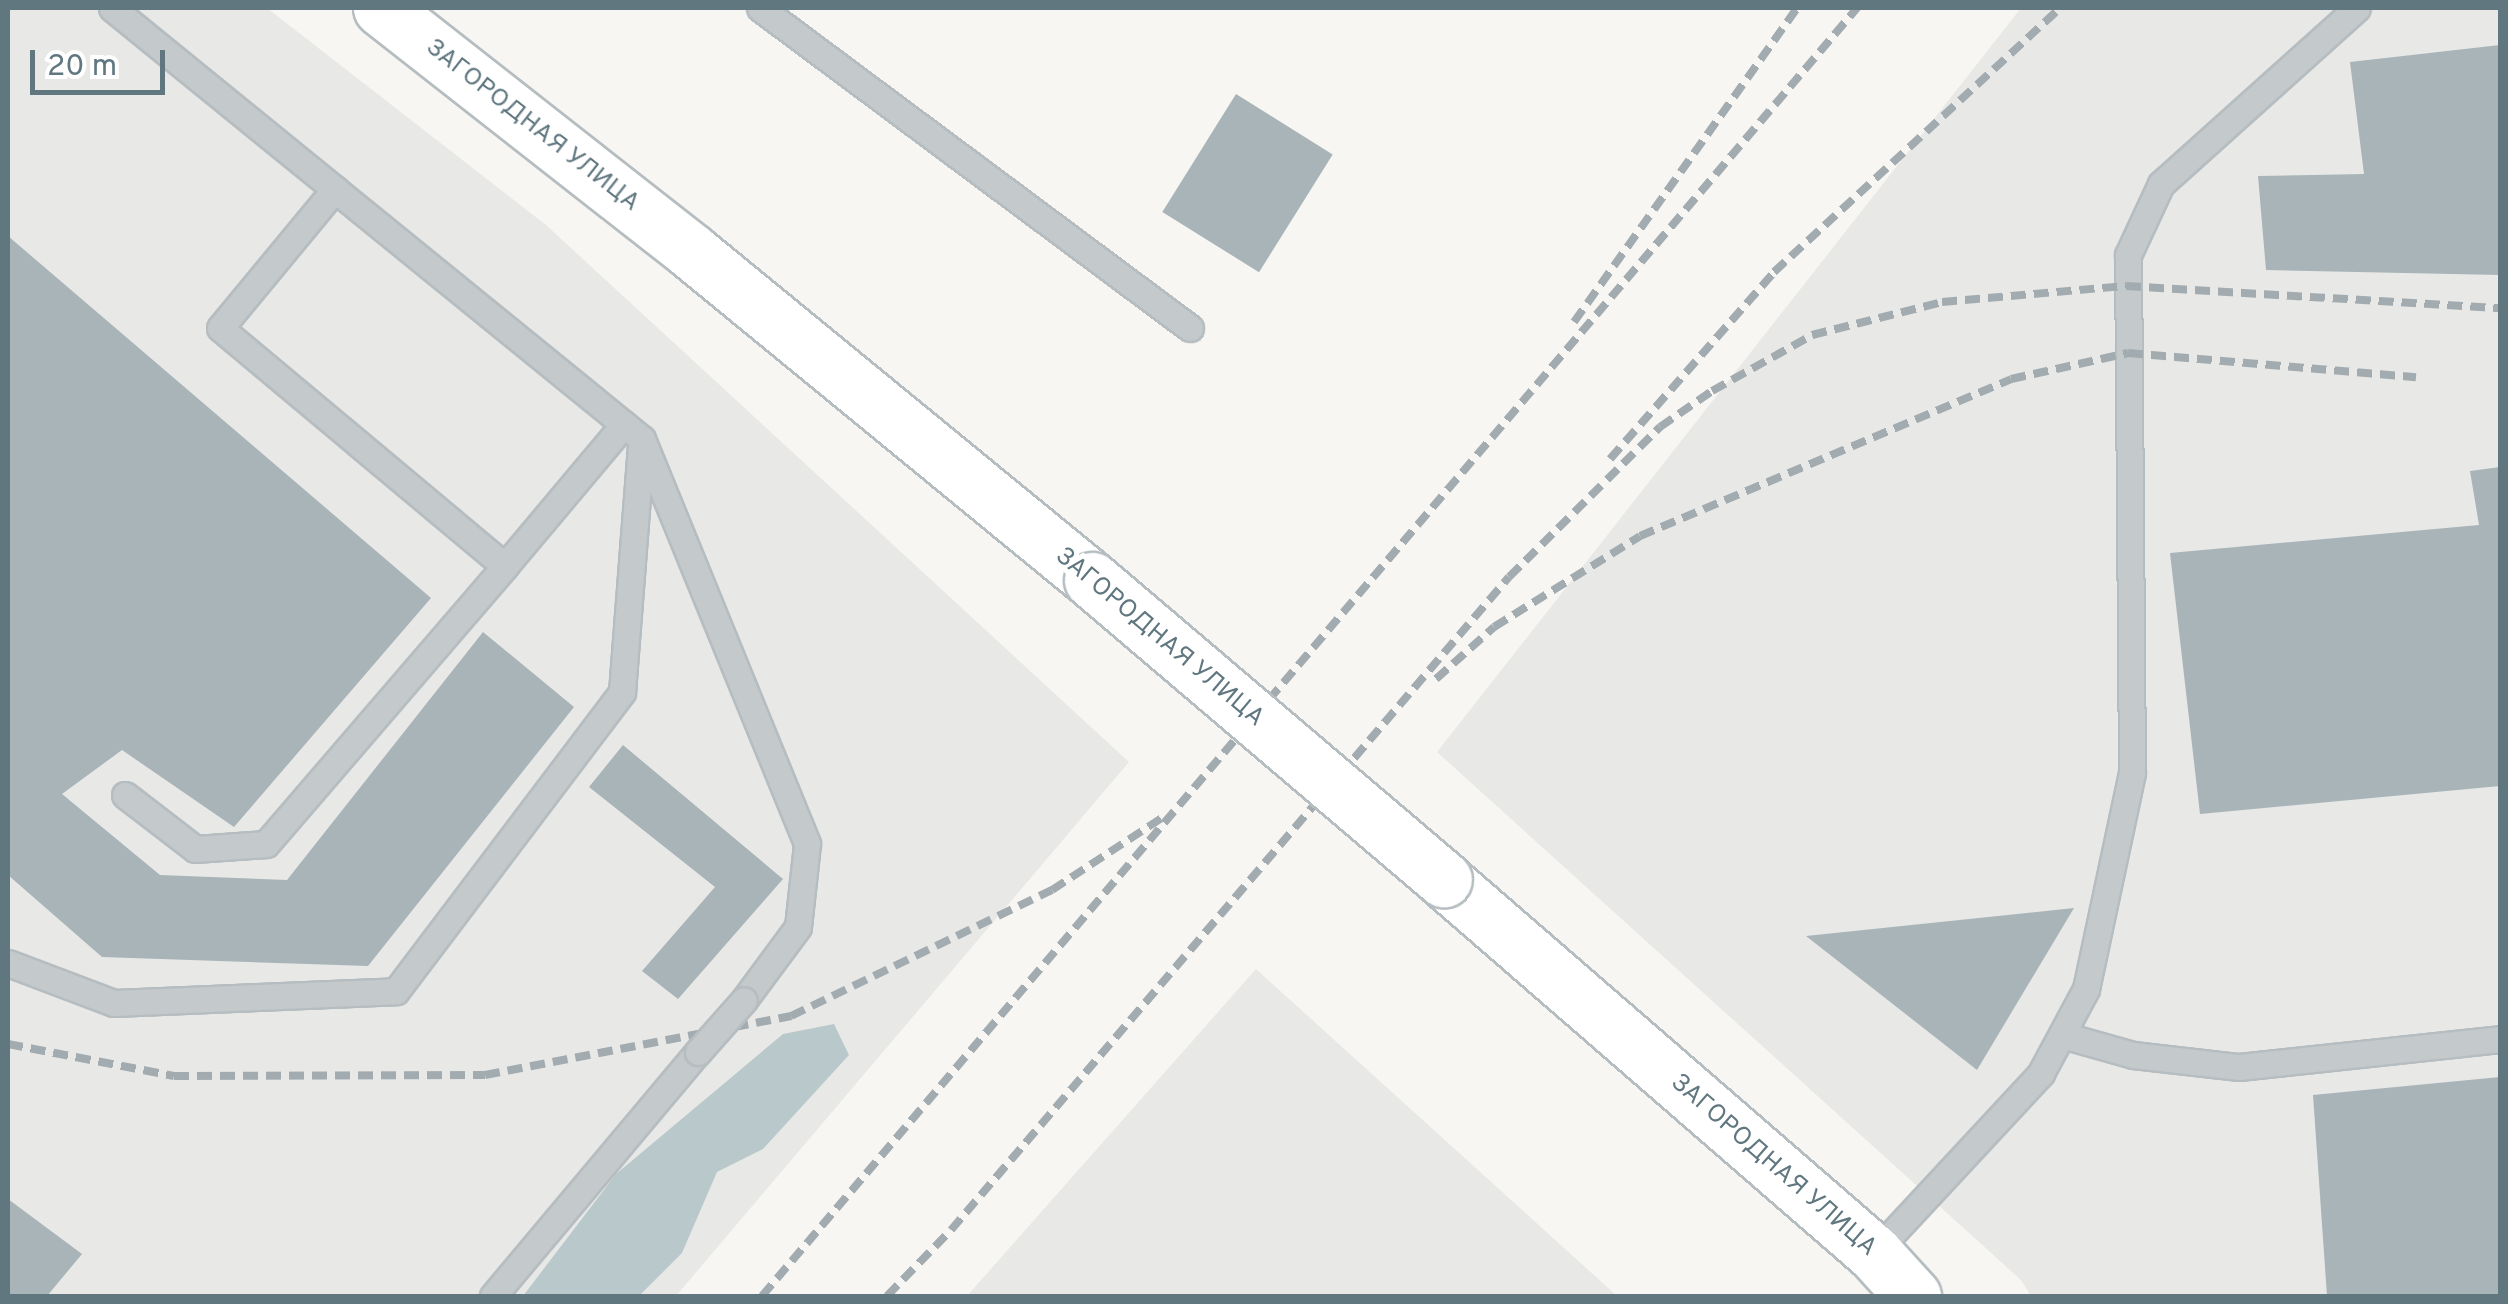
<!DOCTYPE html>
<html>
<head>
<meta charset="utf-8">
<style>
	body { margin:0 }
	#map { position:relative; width:2508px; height:1304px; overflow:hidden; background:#f7f6f3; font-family:Overpass,sans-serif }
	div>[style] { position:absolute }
	.built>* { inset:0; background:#e8e8e7 }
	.water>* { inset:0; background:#b9c9cb }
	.building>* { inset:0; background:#a8b4b7; transform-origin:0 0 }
	.roads { filter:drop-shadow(2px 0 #b6bdc0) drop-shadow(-2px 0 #b6bdc0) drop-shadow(0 2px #b6bdc0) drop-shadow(0 -2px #b6bdc0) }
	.service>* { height:25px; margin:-12.5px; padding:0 12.5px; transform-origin:12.5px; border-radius:12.5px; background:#c4c9cb }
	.secondary>* { height:55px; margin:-27.5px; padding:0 27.5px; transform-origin:27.5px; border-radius:27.5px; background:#fff }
	.rail>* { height:8px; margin-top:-4px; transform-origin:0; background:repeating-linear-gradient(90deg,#a2abaf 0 15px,transparent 0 23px) }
	.bridges { filter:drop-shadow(2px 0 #b6bdc0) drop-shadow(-2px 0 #b6bdc0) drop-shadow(0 2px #b6bdc0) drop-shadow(0 -2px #b6bdc0) }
	.service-bridge>* { height:25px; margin:-12.5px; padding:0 12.5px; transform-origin:12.5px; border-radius:12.5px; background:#c4c9cb }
	.secondary-bridge>* { height:55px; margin:-27.5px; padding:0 27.5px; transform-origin:27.5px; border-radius:27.5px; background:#fff }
	span { translate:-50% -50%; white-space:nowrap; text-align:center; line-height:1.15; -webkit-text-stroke:10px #fff; paint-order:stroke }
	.street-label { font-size:25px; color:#607780 }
	.frame { position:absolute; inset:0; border:10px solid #607780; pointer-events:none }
	.scale { position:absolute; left:30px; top:50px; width:135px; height:45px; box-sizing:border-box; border:5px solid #607780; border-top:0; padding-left:12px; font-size:30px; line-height:35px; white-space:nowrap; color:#607780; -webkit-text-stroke:8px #fff; paint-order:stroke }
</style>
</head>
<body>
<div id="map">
	<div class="built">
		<div style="clip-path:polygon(8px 8px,267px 8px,546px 225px,1129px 762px,676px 1296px,8px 1296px)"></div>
		<div style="clip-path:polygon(2021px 8px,2500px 8px,2500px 1296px,2031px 1296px,2021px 1280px,1437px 752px)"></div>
		<div style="clip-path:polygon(1256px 969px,1617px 1296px,967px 1296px)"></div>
	</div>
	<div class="water">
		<div style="clip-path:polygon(834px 1024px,849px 1055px,763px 1149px,717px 1172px,682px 1253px,639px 1296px,523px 1296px,616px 1174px,783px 1034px)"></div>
	</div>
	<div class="building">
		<div style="clip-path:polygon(2500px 45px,2500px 275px,2266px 270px,2258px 176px,2364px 174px,2350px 62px)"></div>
		<div style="left:1236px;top:94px;width:114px;height:139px;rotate:32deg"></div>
		<div style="clip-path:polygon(8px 236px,431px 598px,234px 827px,122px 750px,62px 794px,160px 875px,287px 880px,483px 632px,574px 707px,368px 966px,102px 957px,8px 875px)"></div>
		<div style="clip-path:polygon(2500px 467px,2500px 786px,2200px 814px,2170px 553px,2479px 525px,2470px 471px)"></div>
		<div style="clip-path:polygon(623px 745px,783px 879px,678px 999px,642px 971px,715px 887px,589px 787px)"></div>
		<div style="clip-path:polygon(2074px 908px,1977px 1070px,1806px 936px)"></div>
		<div style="clip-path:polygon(2500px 1077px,2500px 1296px,2327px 1296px,2313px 1095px)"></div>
		<div style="clip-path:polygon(8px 1199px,82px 1254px,47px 1296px,8px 1296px)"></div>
	</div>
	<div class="roads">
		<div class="service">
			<div style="left:112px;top:8px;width:683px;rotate:39.12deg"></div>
			<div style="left:642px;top:439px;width:437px;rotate:67.8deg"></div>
			<div style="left:807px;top:844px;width:83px;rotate:96.2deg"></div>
			<div style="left:798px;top:927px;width:91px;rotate:126.5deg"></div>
			<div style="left:760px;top:8px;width:536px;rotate:36.66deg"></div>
			<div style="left:335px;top:189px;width:180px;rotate:129.6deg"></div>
			<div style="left:220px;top:328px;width:371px;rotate:39.9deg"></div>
			<div style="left:505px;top:566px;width:185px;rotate:-50deg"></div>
			<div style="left:125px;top:795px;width:88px;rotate:37.6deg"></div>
			<div style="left:195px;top:849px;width:71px;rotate:-4deg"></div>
			<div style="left:266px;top:844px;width:367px;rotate:-49.3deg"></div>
			<div style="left:8px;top:963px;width:113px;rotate:20.7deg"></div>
			<div style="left:114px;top:1003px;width:282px;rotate:-2.4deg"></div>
			<div style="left:396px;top:991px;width:375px;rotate:-52.9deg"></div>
			<div style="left:622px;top:692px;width:249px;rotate:-85.6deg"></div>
			<div style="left:2062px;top:1035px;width:74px;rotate:15.7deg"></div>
			<div style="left:2133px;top:1055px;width:107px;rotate:6.5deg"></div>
			<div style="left:2239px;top:1067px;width:262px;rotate:-6.1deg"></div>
			<div style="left:1874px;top:1253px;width:246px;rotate:-47.1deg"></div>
			<div style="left:2041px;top:1073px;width:95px;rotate:-61.8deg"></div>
			<div style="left:2086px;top:989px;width:221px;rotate:-78deg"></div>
			<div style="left:2132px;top:773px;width:518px;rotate:-90.44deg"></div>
			<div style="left:2128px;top:255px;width:78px;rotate:-65.1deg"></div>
			<div style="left:2161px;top:184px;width:263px;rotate:-41.9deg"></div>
			<div style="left:493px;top:1296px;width:319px;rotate:-50deg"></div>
		</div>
		<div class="secondary">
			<div style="left:381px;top:8px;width:395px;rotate:38.1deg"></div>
			<div style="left:692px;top:252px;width:517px;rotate:39.35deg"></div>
			<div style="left:1444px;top:880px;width:569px;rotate:40.94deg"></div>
			<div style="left:1874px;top:1253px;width:58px;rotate:47.8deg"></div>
		</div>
	</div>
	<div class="rail">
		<div style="left:1574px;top:322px;width:385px;rotate:-54.6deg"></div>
		<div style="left:1610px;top:459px;width:249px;rotate:-48.7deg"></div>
		<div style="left:1774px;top:272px;width:389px;rotate:-42.7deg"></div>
		<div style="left:1436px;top:679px;width:78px;rotate:-41.9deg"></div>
		<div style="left:1494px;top:627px;width:172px;rotate:-31.9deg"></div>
		<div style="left:1640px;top:536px;width:403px;rotate:-22.9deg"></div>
		<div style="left:2011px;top:379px;width:120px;rotate:-12.5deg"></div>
		<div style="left:2128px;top:353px;width:289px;rotate:4.8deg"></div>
		<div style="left:8px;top:1044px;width:169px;rotate:10.9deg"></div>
		<div style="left:174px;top:1076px;width:311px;rotate:-0.2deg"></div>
		<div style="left:485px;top:1075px;width:312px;rotate:-10.9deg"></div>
		<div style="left:791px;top:1016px;width:290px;rotate:-25.8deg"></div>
		<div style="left:1052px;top:890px;width:133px;rotate:-33.3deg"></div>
		<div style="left:762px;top:1296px;width:1691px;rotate:-49.63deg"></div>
		<div style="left:887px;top:1296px;width:92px;rotate:-45.9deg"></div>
		<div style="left:951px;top:1230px;width:859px;rotate:-49.49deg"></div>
		<div style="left:1509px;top:577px;width:213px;rotate:-44.8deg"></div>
		<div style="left:1660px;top:427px;width:63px;rotate:-34.7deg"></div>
		<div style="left:1712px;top:391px;width:115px;rotate:-29.2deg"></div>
		<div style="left:1812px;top:335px;width:134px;rotate:-14.2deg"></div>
		<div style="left:1942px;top:302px;width:185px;rotate:-5deg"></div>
		<div style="left:2126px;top:286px;width:375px;rotate:3.4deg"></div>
	</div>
	<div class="bridges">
		<div class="service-bridge">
			<div style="left:698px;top:1052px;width:69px;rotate:-48.5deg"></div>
		</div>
		<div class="secondary-bridge">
			<div style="left:1092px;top:580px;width:462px;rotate:40.4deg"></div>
		</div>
	</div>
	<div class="street-label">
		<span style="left:532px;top:126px;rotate:38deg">ЗАГОРОДНАЯ УЛИЦА</span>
		<span style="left:1159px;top:638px;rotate:40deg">ЗАГОРОДНАЯ УЛИЦА</span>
		<span style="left:1773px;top:1166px;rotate:41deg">ЗАГОРОДНАЯ УЛИЦА</span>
	</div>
	<div class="frame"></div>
	<div class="scale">20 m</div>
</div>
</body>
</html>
